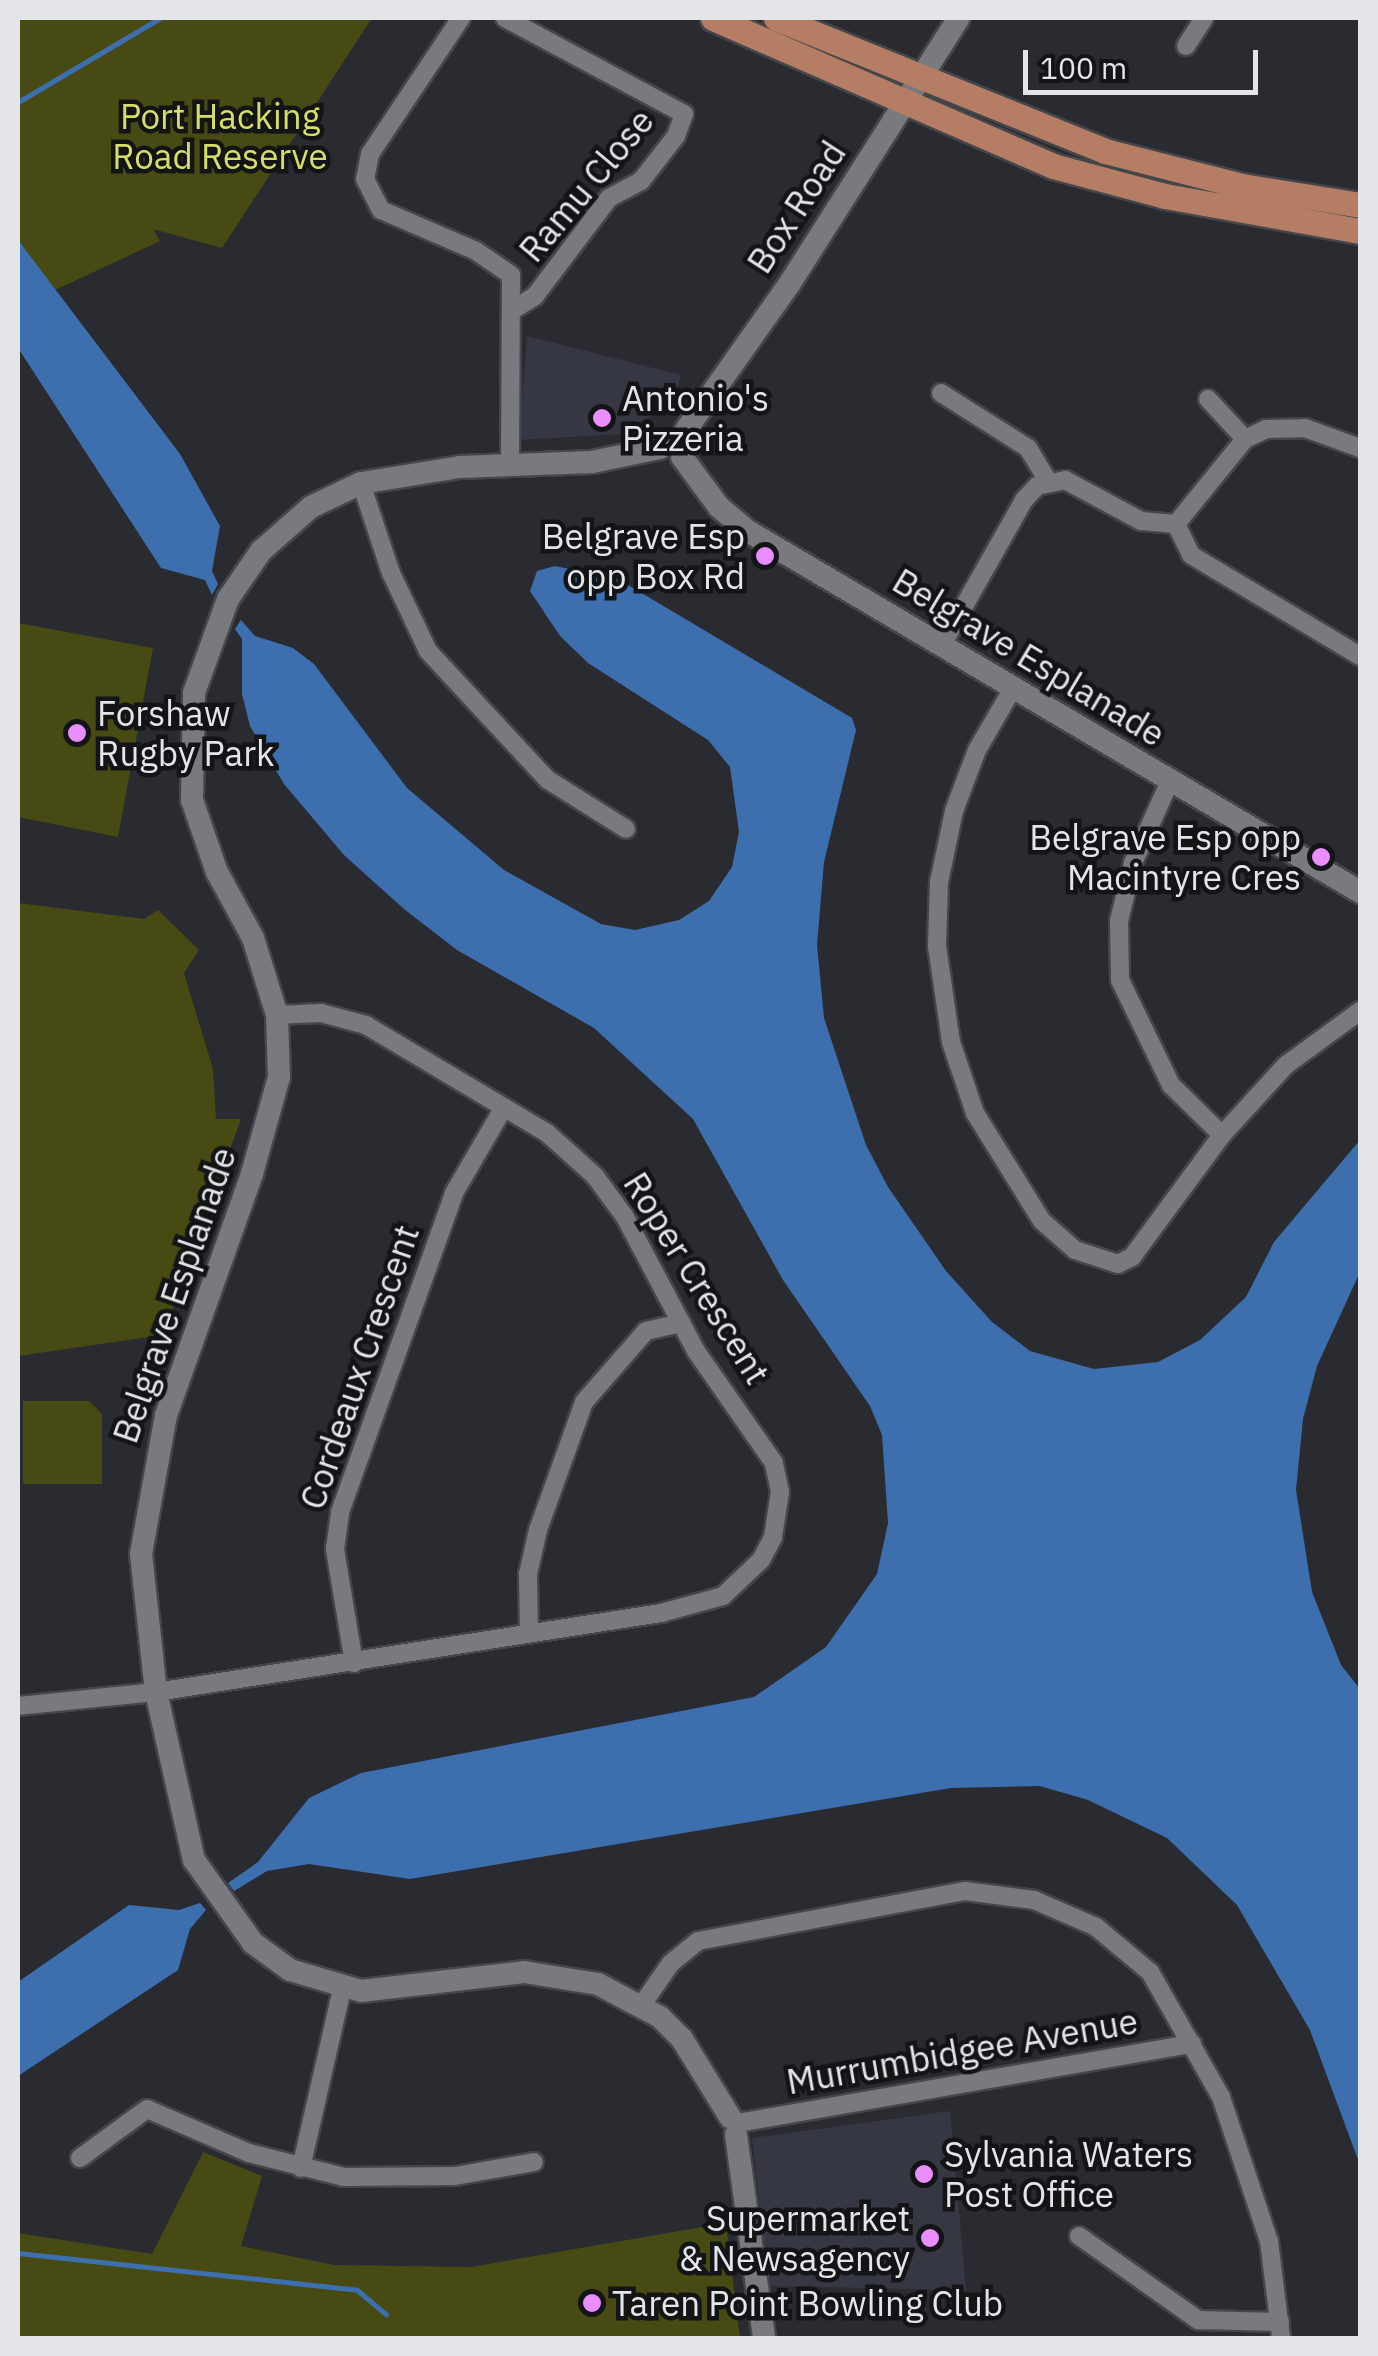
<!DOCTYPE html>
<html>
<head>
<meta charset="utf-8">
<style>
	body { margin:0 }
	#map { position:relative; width:1378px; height:2356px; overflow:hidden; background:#2a2b31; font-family:"IBM Plex Sans",sans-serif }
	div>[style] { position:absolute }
	.built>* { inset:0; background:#353842 }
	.green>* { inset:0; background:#474a13 }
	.water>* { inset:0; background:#3d6fae }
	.stream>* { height:5px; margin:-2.5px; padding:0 2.5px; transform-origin:2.5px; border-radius:2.5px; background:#3d6fae }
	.roads { filter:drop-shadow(2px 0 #45464b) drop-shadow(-2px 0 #45464b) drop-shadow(0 2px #45464b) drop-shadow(0 -2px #45464b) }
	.street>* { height:18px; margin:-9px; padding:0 9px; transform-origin:9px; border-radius:9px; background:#787a80 }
	.secondary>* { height:22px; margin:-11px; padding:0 11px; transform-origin:11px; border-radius:11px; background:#787a80 }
	.primary>* { height:25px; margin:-12.5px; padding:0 12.5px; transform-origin:12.5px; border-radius:12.5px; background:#b57e64 }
	.dots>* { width:28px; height:28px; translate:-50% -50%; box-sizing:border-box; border:5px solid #131416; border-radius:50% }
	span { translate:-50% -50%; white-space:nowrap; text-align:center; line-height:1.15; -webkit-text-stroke:9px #131416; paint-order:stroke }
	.park-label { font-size:35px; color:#d6de66 }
	.street-label { font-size:35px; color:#e4e5e8 }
	.poi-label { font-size:35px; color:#e4e5e8 }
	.left { translate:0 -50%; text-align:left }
	.right { translate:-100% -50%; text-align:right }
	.frame { position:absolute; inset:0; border:20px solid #e4e5e8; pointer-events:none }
	.scale { position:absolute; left:1023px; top:50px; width:235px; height:45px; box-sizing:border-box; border:5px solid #e4e5e8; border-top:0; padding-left:12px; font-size:30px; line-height:35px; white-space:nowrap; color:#e4e5e8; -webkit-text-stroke:8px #131416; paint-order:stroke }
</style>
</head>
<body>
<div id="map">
	<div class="built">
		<div style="clip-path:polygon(527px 336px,681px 375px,674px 402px,620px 434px,519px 440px)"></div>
		<div style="clip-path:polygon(950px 2111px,966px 2290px,769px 2286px,752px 2138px)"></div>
	</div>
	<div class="green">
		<div style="clip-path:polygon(18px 18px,372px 18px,222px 248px,153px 229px,160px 241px,53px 291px,18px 240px)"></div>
		<div style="clip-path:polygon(18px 623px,153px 648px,118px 837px,18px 817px)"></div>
		<div style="clip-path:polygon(18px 903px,144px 919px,158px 910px,199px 950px,184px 973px,213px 1069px,216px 1119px,241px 1119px,163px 1335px,18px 1356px)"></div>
		<div style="clip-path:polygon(23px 1401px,89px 1401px,102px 1414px,102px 1484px,23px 1484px)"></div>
		<div style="clip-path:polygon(203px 2152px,262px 2176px,241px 2246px,334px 2265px,471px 2267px,726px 2223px,740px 2338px,18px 2338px,18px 2233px,152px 2254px)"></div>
	</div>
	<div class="water">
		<div style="clip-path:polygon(18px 240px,180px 454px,220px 526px,212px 571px,218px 584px,212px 595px,205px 580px,161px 568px,18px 348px)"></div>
		<div style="clip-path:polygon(555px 566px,618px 579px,852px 718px,856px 730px,824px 862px,817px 945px,824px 1018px,866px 1145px,888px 1187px,946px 1271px,992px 1322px,1030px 1351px,1094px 1369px,1158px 1362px,1200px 1340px,1246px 1297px,1274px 1242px,1360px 1140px,1360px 1272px,1317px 1366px,1303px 1419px,1296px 1490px,1312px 1592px,1341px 1665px,1360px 1689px,1360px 2165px,1310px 2030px,1237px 1905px,1167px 1838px,1088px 1800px,1040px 1786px,951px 1788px,410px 1879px,309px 1864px,267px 1871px,234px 1891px,228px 1883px,258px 1862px,309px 1798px,361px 1773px,754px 1697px,826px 1647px,877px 1574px,888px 1523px,882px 1435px,870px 1406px,783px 1280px,693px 1119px,594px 1028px,457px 950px,404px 909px,344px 855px,284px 784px,250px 726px,242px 694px,242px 639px,235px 629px,241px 620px,255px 636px,293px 648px,314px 664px,407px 788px,504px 870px,601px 924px,635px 930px,679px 920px,709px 901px,732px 867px,739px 832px,730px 767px,708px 740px,588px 663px,560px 636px,530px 591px,537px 571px)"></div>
		<div style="clip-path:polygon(200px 1903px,206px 1910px,190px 1929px,178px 1970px,18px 2076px,18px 1982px,129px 1905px,179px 1910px)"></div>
	</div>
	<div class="stream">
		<div style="left:18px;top:102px;width:165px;rotate:-30.6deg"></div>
		<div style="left:18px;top:2253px;width:341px;rotate:6.2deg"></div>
		<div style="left:357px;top:2290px;width:38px;rotate:40deg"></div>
	</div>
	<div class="roads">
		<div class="street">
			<div style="left:461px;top:18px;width:164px;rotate:123.8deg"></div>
			<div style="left:370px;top:154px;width:25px;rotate:101deg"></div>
			<div style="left:365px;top:179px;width:35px;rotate:63deg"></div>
			<div style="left:381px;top:210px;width:103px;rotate:23.3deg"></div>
			<div style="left:476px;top:251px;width:42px;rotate:34.4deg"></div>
			<div style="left:511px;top:275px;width:192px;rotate:90.3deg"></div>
			<div style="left:505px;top:18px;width:203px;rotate:28.2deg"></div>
			<div style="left:684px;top:114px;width:23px;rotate:110deg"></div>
			<div style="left:676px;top:136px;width:57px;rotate:127.9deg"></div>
			<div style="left:641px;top:181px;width:36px;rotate:152deg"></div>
			<div style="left:609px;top:198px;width:123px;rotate:127.1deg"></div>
			<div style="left:535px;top:296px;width:25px;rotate:148deg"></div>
			<div style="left:1186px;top:46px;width:33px;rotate:-57deg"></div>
			<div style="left:941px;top:393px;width:103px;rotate:32.3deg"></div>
			<div style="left:1028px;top:448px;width:39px;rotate:59deg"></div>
			<div style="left:1208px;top:399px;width:54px;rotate:47.2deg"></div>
			<div style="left:361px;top:483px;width:95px;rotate:71.6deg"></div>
			<div style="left:391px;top:573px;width:86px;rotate:64.6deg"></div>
			<div style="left:428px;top:651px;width:176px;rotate:47.1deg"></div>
			<div style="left:548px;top:780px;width:92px;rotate:32.1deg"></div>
			<div style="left:1176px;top:524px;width:109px;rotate:-50.9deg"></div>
			<div style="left:1245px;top:439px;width:23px;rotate:-25deg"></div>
			<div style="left:1266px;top:429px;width:39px;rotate:-1deg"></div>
			<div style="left:1305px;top:428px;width:59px;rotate:20deg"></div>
			<div style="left:942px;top:645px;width:167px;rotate:-60.5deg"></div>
			<div style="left:1024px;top:500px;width:19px;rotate:-47deg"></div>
			<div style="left:1037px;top:486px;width:29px;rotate:-12deg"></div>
			<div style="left:1065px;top:480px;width:86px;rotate:28.3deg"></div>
			<div style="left:1141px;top:521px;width:35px;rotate:5deg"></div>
			<div style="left:1176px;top:524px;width:34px;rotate:64deg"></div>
			<div style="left:1191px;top:555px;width:197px;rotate:30.9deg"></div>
			<div style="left:1013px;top:688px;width:72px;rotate:120.1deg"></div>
			<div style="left:977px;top:750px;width:65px;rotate:110.7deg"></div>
			<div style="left:954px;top:811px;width:73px;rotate:101.9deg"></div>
			<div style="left:939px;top:882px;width:64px;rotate:91.8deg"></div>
			<div style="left:937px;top:946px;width:97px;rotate:81.7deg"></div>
			<div style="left:951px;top:1042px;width:75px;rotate:71.3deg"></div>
			<div style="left:975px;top:1113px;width:127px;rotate:58.2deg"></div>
			<div style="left:1042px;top:1221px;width:44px;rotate:41.3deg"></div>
			<div style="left:1075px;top:1250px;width:45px;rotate:18deg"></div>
			<div style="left:1118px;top:1264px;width:16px;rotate:-27deg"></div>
			<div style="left:1132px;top:1257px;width:152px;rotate:-53.6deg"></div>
			<div style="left:1222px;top:1135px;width:95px;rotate:-47.6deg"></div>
			<div style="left:1286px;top:1065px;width:92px;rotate:-36.1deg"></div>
			<div style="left:1170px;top:781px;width:90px;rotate:114.3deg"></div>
			<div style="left:1133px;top:863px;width:60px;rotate:103.6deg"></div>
			<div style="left:1119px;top:921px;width:59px;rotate:89deg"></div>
			<div style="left:1120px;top:980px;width:117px;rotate:64.1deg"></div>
			<div style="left:1171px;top:1085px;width:71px;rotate:44.4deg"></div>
			<div style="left:529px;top:1633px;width:59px;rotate:-91deg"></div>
			<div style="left:528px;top:1574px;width:45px;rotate:-77.2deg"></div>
			<div style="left:538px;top:1530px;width:136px;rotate:-70.2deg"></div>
			<div style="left:584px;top:1402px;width:94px;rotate:-48.9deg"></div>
			<div style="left:646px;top:1331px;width:36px;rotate:-13deg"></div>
			<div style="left:354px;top:1663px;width:116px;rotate:-99.5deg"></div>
			<div style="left:335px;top:1549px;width:37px;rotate:-82deg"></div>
			<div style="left:340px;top:1512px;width:339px;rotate:-70.3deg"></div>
			<div style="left:454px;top:1193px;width:99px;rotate:-59.8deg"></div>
			<div style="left:18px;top:1706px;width:139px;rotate:-5.8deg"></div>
			<div style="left:156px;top:1692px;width:511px;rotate:-8.89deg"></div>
			<div style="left:661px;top:1613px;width:64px;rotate:-15.3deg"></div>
			<div style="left:723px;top:1596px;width:52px;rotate:-43.5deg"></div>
			<div style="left:761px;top:1560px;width:26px;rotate:-62deg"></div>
			<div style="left:773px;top:1537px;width:46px;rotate:-81.2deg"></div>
			<div style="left:780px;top:1492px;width:30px;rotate:-102deg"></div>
			<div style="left:774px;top:1463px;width:136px;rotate:-124.9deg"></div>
			<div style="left:696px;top:1351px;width:152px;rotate:-117.9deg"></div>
			<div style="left:625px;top:1217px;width:51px;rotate:-126.2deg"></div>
			<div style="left:595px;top:1176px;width:64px;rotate:-138.1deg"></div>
			<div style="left:547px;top:1133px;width:211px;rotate:-149.2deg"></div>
			<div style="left:366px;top:1025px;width:47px;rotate:-165.1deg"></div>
			<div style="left:321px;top:1013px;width:44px;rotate:177.4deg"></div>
			<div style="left:641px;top:2006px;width:52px;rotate:-55.1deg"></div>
			<div style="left:671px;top:1963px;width:35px;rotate:-39deg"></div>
			<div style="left:698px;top:1941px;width:272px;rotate:-10.6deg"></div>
			<div style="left:965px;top:1891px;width:70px;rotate:7.4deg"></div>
			<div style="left:1034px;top:1900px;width:68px;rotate:23.5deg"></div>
			<div style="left:1096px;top:1927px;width:70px;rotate:39.8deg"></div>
			<div style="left:1150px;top:1972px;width:144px;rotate:60.4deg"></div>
			<div style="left:1221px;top:2097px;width:152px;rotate:71.6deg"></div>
			<div style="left:1269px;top:2241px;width:98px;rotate:82.9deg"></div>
			<div style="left:743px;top:2122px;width:456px;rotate:-9.9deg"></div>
			<div style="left:80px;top:2158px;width:83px;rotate:-36.2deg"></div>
			<div style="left:147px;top:2109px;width:111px;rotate:23.3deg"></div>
			<div style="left:249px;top:2153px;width:98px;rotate:14.2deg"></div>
			<div style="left:344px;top:2177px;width:111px;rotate:-0.5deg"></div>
			<div style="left:455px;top:2176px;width:80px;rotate:-10deg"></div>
			<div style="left:301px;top:2168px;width:184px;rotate:-77.1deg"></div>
			<div style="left:1079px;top:2236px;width:146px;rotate:35.2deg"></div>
			<div style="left:1198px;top:2320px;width:82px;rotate:1.4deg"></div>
		</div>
		<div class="secondary">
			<div style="left:686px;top:430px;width:180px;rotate:-54.7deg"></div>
			<div style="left:790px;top:283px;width:314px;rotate:-57.5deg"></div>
			<div style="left:660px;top:448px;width:69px;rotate:168.4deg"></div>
			<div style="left:592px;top:462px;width:132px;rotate:177.8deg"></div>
			<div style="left:460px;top:467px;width:100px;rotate:170.8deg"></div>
			<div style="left:361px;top:483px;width:55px;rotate:154.4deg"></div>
			<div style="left:311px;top:507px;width:67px;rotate:138.7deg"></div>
			<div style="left:261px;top:551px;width:58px;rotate:124.5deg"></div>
			<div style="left:228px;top:599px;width:100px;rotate:109.9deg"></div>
			<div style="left:194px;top:693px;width:107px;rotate:91.1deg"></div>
			<div style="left:192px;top:800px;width:76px;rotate:70.9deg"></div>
			<div style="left:217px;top:872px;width:75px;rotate:61.4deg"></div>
			<div style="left:253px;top:938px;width:81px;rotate:72.7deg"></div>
			<div style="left:277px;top:1015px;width:62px;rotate:88.2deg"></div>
			<div style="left:279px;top:1077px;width:101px;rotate:105.6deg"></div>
			<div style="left:252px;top:1174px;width:256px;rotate:109.6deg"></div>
			<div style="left:166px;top:1415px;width:141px;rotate:100.2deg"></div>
			<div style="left:141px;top:1554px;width:139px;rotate:83.8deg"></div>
			<div style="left:156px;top:1692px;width:172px;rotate:77.3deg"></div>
			<div style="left:194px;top:1860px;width:102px;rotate:54.6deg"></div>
			<div style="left:253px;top:1943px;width:46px;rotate:36.1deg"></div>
			<div style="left:290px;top:1970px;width:74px;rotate:16.5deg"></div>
			<div style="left:361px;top:1991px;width:164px;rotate:-6.6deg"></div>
			<div style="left:524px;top:1972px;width:75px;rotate:9.2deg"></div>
			<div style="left:598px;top:1984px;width:70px;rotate:28deg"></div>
			<div style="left:660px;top:2017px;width:31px;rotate:45deg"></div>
			<div style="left:682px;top:2039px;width:92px;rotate:58.4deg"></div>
			<div style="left:682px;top:457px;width:62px;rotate:53.5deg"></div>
			<div style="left:719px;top:507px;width:35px;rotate:40deg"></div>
			<div style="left:746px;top:530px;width:713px;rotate:30.52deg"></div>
			<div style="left:736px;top:2135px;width:205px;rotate:82.1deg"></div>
		</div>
		<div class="primary">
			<div style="left:713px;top:18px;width:371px;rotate:23.5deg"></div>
			<div style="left:1053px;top:166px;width:116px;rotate:15deg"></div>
			<div style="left:1165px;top:196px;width:198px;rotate:10.2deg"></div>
			<div style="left:776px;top:18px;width:355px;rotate:22deg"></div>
			<div style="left:1105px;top:151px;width:141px;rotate:14.3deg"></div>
			<div style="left:1242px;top:186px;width:120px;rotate:9.1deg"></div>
		</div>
	</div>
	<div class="dots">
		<div style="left:602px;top:418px;background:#ea8dfd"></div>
		<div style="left:765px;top:556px;background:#ea8dfd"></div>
		<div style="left:77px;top:733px;background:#ea8dfd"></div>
		<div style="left:1321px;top:857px;background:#ea8dfd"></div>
		<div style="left:924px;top:2174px;background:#ea8dfd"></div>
		<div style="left:930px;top:2238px;background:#ea8dfd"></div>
		<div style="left:592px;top:2303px;background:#ea8dfd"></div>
	</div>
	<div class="park-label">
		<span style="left:220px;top:136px">Port Hacking<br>Road Reserve</span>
	</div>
	<div class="street-label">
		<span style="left:586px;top:185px;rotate:-50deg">Ramu Close</span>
		<span style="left:796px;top:207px;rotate:-57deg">Box Road</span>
		<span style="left:1029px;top:657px;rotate:31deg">Belgrave Esplanade</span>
		<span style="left:697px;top:1278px;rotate:58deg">Roper Crescent</span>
		<span style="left:174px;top:1295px;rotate:-71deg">Belgrave Esplanade</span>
		<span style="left:359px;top:1367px;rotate:-71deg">Cordeaux Crescent</span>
		<span style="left:962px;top:2051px;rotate:-10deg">Murrumbidgee Avenue</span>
	</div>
	<div class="poi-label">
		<span class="left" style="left:622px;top:418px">Antonio's<br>Pizzeria</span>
		<span class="right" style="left:745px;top:556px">Belgrave Esp<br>opp Box Rd</span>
		<span class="left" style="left:97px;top:733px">Forshaw<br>Rugby Park</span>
		<span class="right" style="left:1301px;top:857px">Belgrave Esp opp<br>Macintyre Cres</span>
		<span class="left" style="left:944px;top:2174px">Sylvania Waters<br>Post Office</span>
		<span class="right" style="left:910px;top:2238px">Supermarket<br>&amp; Newsagency</span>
		<span class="left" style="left:612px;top:2303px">Taren Point Bowling Club</span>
	</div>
	<div class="frame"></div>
	<div class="scale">100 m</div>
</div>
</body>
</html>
